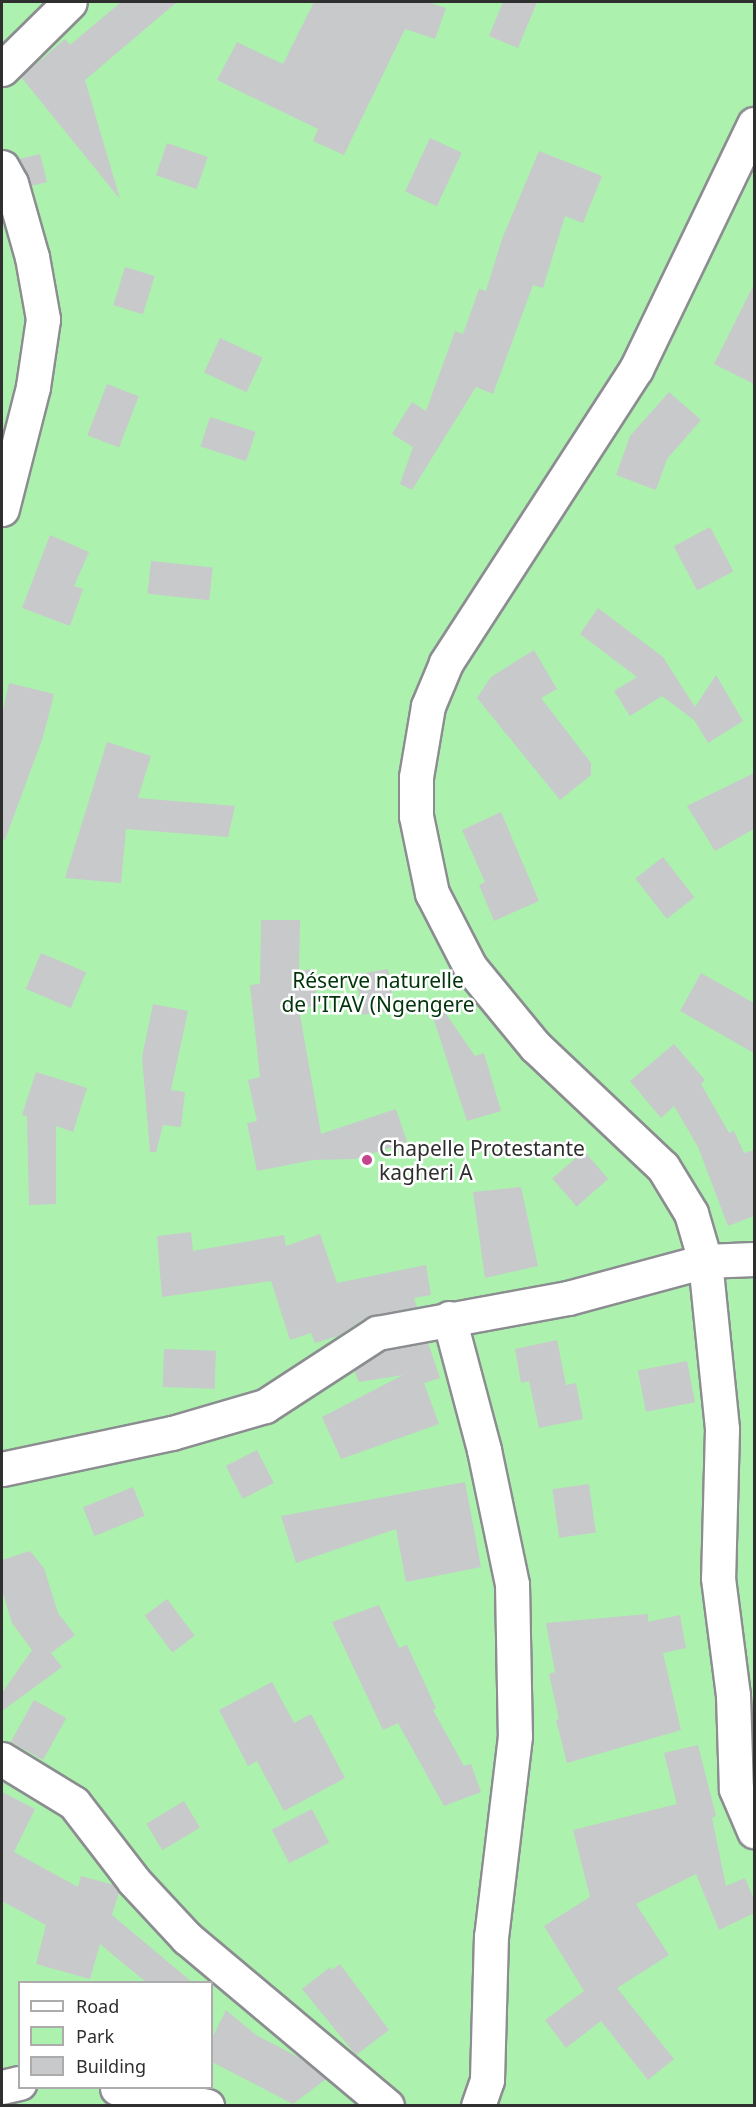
<!DOCTYPE html>
<html>
<head>
<meta charset="utf-8">
<style>
	body { margin:0 }
	#map { position:relative; width:756px; height:2107px; overflow:hidden; background:#f8fafd; font-family:"Noto Sans",sans-serif }
	div>[style] { position:absolute }
	.green>* { inset:0; background:#adf1af }
	.building>* { inset:0; background:#c7c9cb; transform-origin:0 0 }
	.roads { filter:drop-shadow(2px 0 #8b8d90) drop-shadow(-2px 0 #8b8d90) drop-shadow(0 2px #8b8d90) drop-shadow(0 -2px #8b8d90) }
	.street>* { height:33px; margin:-16.5px; padding:0 16.5px; transform-origin:16.5px; border-radius:16.5px; background:#fff }
	.dots>* { width:16px; height:16px; translate:-50% -50%; box-sizing:border-box; border:3px solid #fff; border-radius:50% }
	span { translate:-50% -50%; white-space:nowrap; text-align:center; line-height:1.15; -webkit-text-stroke:5px #fff; paint-order:stroke }
	.park-label { font-size:21px; color:#003409 }
	.poi-label { font-size:21px; color:#2f2f30 }
	.left { translate:0 -50%; text-align:left }
	.frame { position:absolute; inset:0; border:3px solid #2f2f30; pointer-events:none }
	.legend { position:absolute; left:18px; top:1981px; width:195px; height:108px; box-sizing:border-box; background:#fff; border:2px solid #acacac; margin:0; padding:8px 10px; list-style:none; font-size:18px; color:#2f2f30 }
	.legend li { display:flex; align-items:center; gap:12px; height:30px }
	.legend b { width:30px; border:2px solid #acacac }
</style>
</head>
<body>
<div id="map">
	<div class="green">
		<div style="clip-path:polygon(evenodd,2px 2px,754px 2px,754px 2105px,2px 2106px,2px 2px,20px 1982px,212px 1982px,212px 2088px,20px 2088px,20px 1982px)"></div>
	</div>
	<div class="building">
		<div style="clip-path:polygon(121px 2px,177px 2px,85px 80px,120px 199px,21px 77px,65px 39px,70px 45px)"></div>
		<div style="clip-path:polygon(314px 2px,428px 2px,446px 8px,435px 39px,405px 29px,344px 155px,313px 141px,318px 129px,217px 80px,237px 42px,283px 64px)"></div>
		<div style="clip-path:polygon(503px 2px,537px 2px,518px 48px,489px 36px)"></div>
		<div style="left:430px;top:138px;width:35px;height:59px;rotate:25deg"></div>
		<div style="left:167px;top:143px;width:43px;height:34px;rotate:19deg"></div>
		<div style="clip-path:polygon(539px 151px,602px 176px,583px 223px,565px 216px,543px 288px,533px 285px,493px 394px,476px 387px,412px 490px,400px 484px,413px 447px,392px 434px,412px 402px,426px 411px,455px 331px,463px 334px,479px 289px,486px 291px,502px 239px)"></div>
		<div style="clip-path:polygon(40px 154px,47px 182px,31px 186px,19px 159px)"></div>
		<div style="left:125px;top:267px;width:31px;height:40px;rotate:17deg"></div>
		<div style="clip-path:polygon(754px 284px,754px 384px,714px 364px)"></div>
		<div style="left:220px;top:338px;width:47px;height:38px;rotate:25deg"></div>
		<div style="left:107px;top:384px;width:34px;height:55px;rotate:21deg"></div>
		<div style="clip-path:polygon(669px 392px,701px 420px,667px 459px,656px 490px,616px 475px,630px 436px)"></div>
		<div style="left:210px;top:417px;width:48px;height:31px;rotate:18deg"></div>
		<div style="left:710px;top:527px;width:50px;height:41px;rotate:62deg"></div>
		<div style="clip-path:polygon(50px 535px,89px 552px,74px 586px,83px 589px,70px 626px,22px 608px)"></div>
		<div style="left:151px;top:561px;width:62px;height:33px;rotate:6deg"></div>
		<div style="clip-path:polygon(598px 608px,663px 657px,695px 707px,716px 675px,743px 721px,708px 743px,694px 720px,662px 696px,630px 716px,614px 691px,637px 677px,580px 634px)"></div>
		<div style="clip-path:polygon(534px 650px,557px 689px,541px 698px,591px 763px,591px 775px,560px 800px,477px 698px,491px 677px)"></div>
		<div style="clip-path:polygon(9px 683px,54px 694px,43px 737px,5px 840px,2px 839px,2px 715px)"></div>
		<div style="clip-path:polygon(107px 742px,151px 756px,138px 798px,235px 806px,228px 837px,126px 829px,121px 883px,65px 878px)"></div>
		<div style="clip-path:polygon(754px 773px,754px 829px,715px 851px,687px 806px)"></div>
		<div style="clip-path:polygon(501px 812px,539px 901px,494px 921px,479px 885px,485px 882px,462px 830px)"></div>
		<div style="left:663px;top:857px;width:51px;height:35px;rotate:52deg"></div>
		<div style="clip-path:polygon(261px 920px,300px 920px,299px 971px,312px 969px,318px 1005px,299px 1009px,321px 1134px,396px 1109px,407px 1142px,355px 1159px,313px 1160px,257px 1171px,247px 1123px,257px 1121px,248px 1080px,260px 1077px,250px 985px,260px 984px)"></div>
		<div style="left:41px;top:953px;width:49px;height:39px;rotate:23deg"></div>
		<div style="left:388px;top:969px;width:41px;height:33px;rotate:80deg"></div>
		<div style="clip-path:polygon(701px 973px,754px 1003px,754px 1053px,680px 1011px)"></div>
		<div style="clip-path:polygon(435px 998px,475px 1056px,484px 1053px,501px 1111px,467px 1121px,428px 1002px)"></div>
		<div style="clip-path:polygon(153px 1004px,188px 1011px,171px 1090px,185px 1092px,181px 1127px,163px 1125px,156px 1152px,150px 1152px,142px 1057px)"></div>
		<div style="clip-path:polygon(674px 1044px,705px 1080px,701px 1084px,729px 1133px,734px 1131px,744px 1153px,754px 1150px,754px 1216px,728px 1226px,698px 1147px,674px 1106px,661px 1118px,630px 1081px)"></div>
		<div style="clip-path:polygon(36px 1072px,87px 1088px,73px 1132px,56px 1126px,56px 1204px,29px 1205px,27px 1116px,22px 1115px)"></div>
		<div style="left:584px;top:1151px;width:37px;height:42px;rotate:49deg"></div>
		<div style="clip-path:polygon(521px 1187px,538px 1266px,485px 1278px,473px 1192px)"></div>
		<div style="clip-path:polygon(191px 1232px,193px 1251px,284px 1235px,286px 1246px,320px 1234px,337px 1283px,426px 1265px,431px 1295px,414px 1298px,417px 1307px,367px 1317px,338px 1336px,315px 1343px,311px 1333px,290px 1340px,271px 1281px,162px 1297px,157px 1236px)"></div>
		<div style="clip-path:polygon(557px 1340px,566px 1385px,576px 1383px,583px 1419px,539px 1428px,529px 1381px,521px 1383px,515px 1349px)"></div>
		<div style="clip-path:polygon(428px 1343px,440px 1378px,424px 1383px,439px 1424px,341px 1459px,322px 1417px,403px 1375px,359px 1382px,354px 1370px,384px 1351px)"></div>
		<div style="left:164px;top:1349px;width:52px;height:38px;rotate:2deg"></div>
		<div style="left:687px;top:1361px;width:42px;height:50px;rotate:79deg"></div>
		<div style="left:257px;top:1450px;width:37px;height:35px;rotate:63deg"></div>
		<div style="clip-path:polygon(465px 1482px,481px 1567px,406px 1582px,396px 1529px,296px 1563px,281px 1516px)"></div>
		<div style="left:589px;top:1484px;width:49px;height:37px;rotate:82deg"></div>
		<div style="left:133px;top:1487px;width:31px;height:54px;rotate:68deg"></div>
		<div style="clip-path:polygon(30px 1551px,44px 1568px,58px 1613px,75px 1635px,51px 1653px,62px 1667px,2px 1711px,2px 1693px,32px 1650px,12px 1623px,2px 1590px,2px 1560px)"></div>
		<div style="left:167px;top:1599px;width:46px;height:28px;rotate:53deg"></div>
		<div style="clip-path:polygon(379px 1605px,399px 1648px,407px 1645px,436px 1708px,433px 1710px,464px 1766px,471px 1764px,481px 1792px,444px 1806px,398px 1723px,383px 1730px,332px 1622px)"></div>
		<div style="clip-path:polygon(648px 1614px,648px 1622px,680px 1615px,686px 1648px,663px 1653px,681px 1730px,567px 1763px,556px 1720px,559px 1719px,549px 1674px,555px 1672px,546px 1623px)"></div>
		<div style="clip-path:polygon(272px 1682px,294px 1723px,311px 1714px,345px 1778px,284px 1811px,257px 1761px,248px 1766px,219px 1710px)"></div>
		<div style="left:34px;top:1700px;width:37px;height:48px;rotate:29deg"></div>
		<div style="clip-path:polygon(698px 1745px,716px 1816px,712px 1818px,726px 1886px,745px 1878px,754px 1899px,754px 1913px,719px 1930px,696px 1874px,636px 1904px,669px 1955px,617px 1988px,674px 2059px,648px 2080px,601px 2021px,566px 2048px,545px 2020px,584px 1991px,544px 1926px,590px 1897px,573px 1830px,677px 1804px,664px 1753px)"></div>
		<div style="clip-path:polygon(2px 1792px,35px 1809px,14px 1852px,78px 1887px,81px 1876px,114px 1885px,119px 1892px,112px 1915px,193px 1983px,147px 1983px,100px 1944px,90px 1979px,36px 1964px,46px 1925px,2px 1901px)"></div>
		<div style="left:184px;top:1801px;width:31px;height:44px;rotate:59deg"></div>
		<div style="left:312px;top:1809px;width:38px;height:45px;rotate:63deg"></div>
		<div style="clip-path:polygon(340px 1964px,389px 2030px,356px 2055px,302px 1989px,330px 1967px,332px 1970px)"></div>
		<div style="clip-path:polygon(226px 2010px,256px 2035px,300px 2058px,326px 2079px,293px 2104px,212px 2062px,212px 2038px)"></div>
	</div>
	<div class="roads">
		<div class="street">
			<div style="left:2px;top:69px;width:95px;rotate:-44.6deg"></div>
			<div style="left:754px;top:124px;width:272px;rotate:115.7deg"></div>
			<div style="left:636px;top:369px;width:350px;rotate:122.9deg"></div>
			<div style="left:446px;top:663px;width:47px;rotate:112.7deg"></div>
			<div style="left:428px;top:706px;width:72px;rotate:99.6deg"></div>
			<div style="left:416px;top:777px;width:39px;rotate:90deg"></div>
			<div style="left:416px;top:816px;width:79px;rotate:78.3deg"></div>
			<div style="left:432px;top:893px;width:83px;rotate:62.8deg"></div>
			<div style="left:470px;top:967px;width:102px;rotate:50.6deg"></div>
			<div style="left:535px;top:1046px;width:176px;rotate:43.4deg"></div>
			<div style="left:663px;top:1167px;width:54px;rotate:58.7deg"></div>
			<div style="left:691px;top:1213px;width:50px;rotate:73.7deg"></div>
			<div style="left:705px;top:1261px;width:169px;rotate:84.2deg"></div>
			<div style="left:722px;top:1429px;width:149px;rotate:91.5deg"></div>
			<div style="left:718px;top:1578px;width:118px;rotate:82.7deg"></div>
			<div style="left:733px;top:1695px;width:94px;rotate:88.2deg"></div>
			<div style="left:736px;top:1789px;width:46px;rotate:66.8deg"></div>
			<div style="left:2px;top:167px;width:18px;rotate:61deg"></div>
			<div style="left:11px;top:183px;width:77px;rotate:74.2deg"></div>
			<div style="left:32px;top:257px;width:63px;rotate:79.9deg"></div>
			<div style="left:43px;top:319px;width:69px;rotate:98.4deg"></div>
			<div style="left:33px;top:387px;width:126px;rotate:104.3deg"></div>
			<div style="left:449px;top:1318px;width:137px;rotate:75.1deg"></div>
			<div style="left:484px;top:1450px;width:137px;rotate:78.2deg"></div>
			<div style="left:512px;top:1584px;width:152px;rotate:88.9deg"></div>
			<div style="left:515px;top:1736px;width:201px;rotate:96.8deg"></div>
			<div style="left:491px;top:1936px;width:144px;rotate:91.6deg"></div>
			<div style="left:487px;top:2080px;width:28px;rotate:109deg"></div>
			<div style="left:2px;top:1469px;width:174px;rotate:-12deg"></div>
			<div style="left:172px;top:1433px;width:97px;rotate:-16.2deg"></div>
			<div style="left:265px;top:1406px;width:134px;rotate:-33.1deg"></div>
			<div style="left:377px;top:1333px;width:194px;rotate:-10.4deg"></div>
			<div style="left:568px;top:1298px;width:142px;rotate:-15.1deg"></div>
			<div style="left:705px;top:1261px;width:49px;rotate:-2.3deg"></div>
			<div style="left:2px;top:1759px;width:84px;rotate:31.4deg"></div>
			<div style="left:74px;top:1803px;width:98px;rotate:52.4deg"></div>
			<div style="left:134px;top:1881px;width:78px;rotate:47.1deg"></div>
			<div style="left:187px;top:1938px;width:261px;rotate:40deg"></div>
			<div style="left:2px;top:2087px;width:18px;rotate:-13deg"></div>
			<div style="left:117px;top:2088px;width:92px;rotate:11.3deg"></div>
		</div>
	</div>
	<div class="dots">
		<div style="left:367px;top:1160px;background:#c5448e"></div>
	</div>
	<div class="park-label">
		<span style="left:378px;top:992px">Réserve naturelle<br>de l'ITAV (Ngengere</span>
	</div>
	<div class="poi-label">
		<span class="left" style="left:379px;top:1160px">Chapelle Protestante<br>kagheri A</span>
	</div>
	<div class="frame"></div>
	<ul class="legend">
	<li><b style="height:8px;background:#fff"></b>Road</li>
	<li><b style="height:16px;background:#adf1af"></b>Park</li>
	<li><b style="height:16px;background:#c7c9cb"></b>Building</li>
	</ul>
</div>
</body>
</html>
